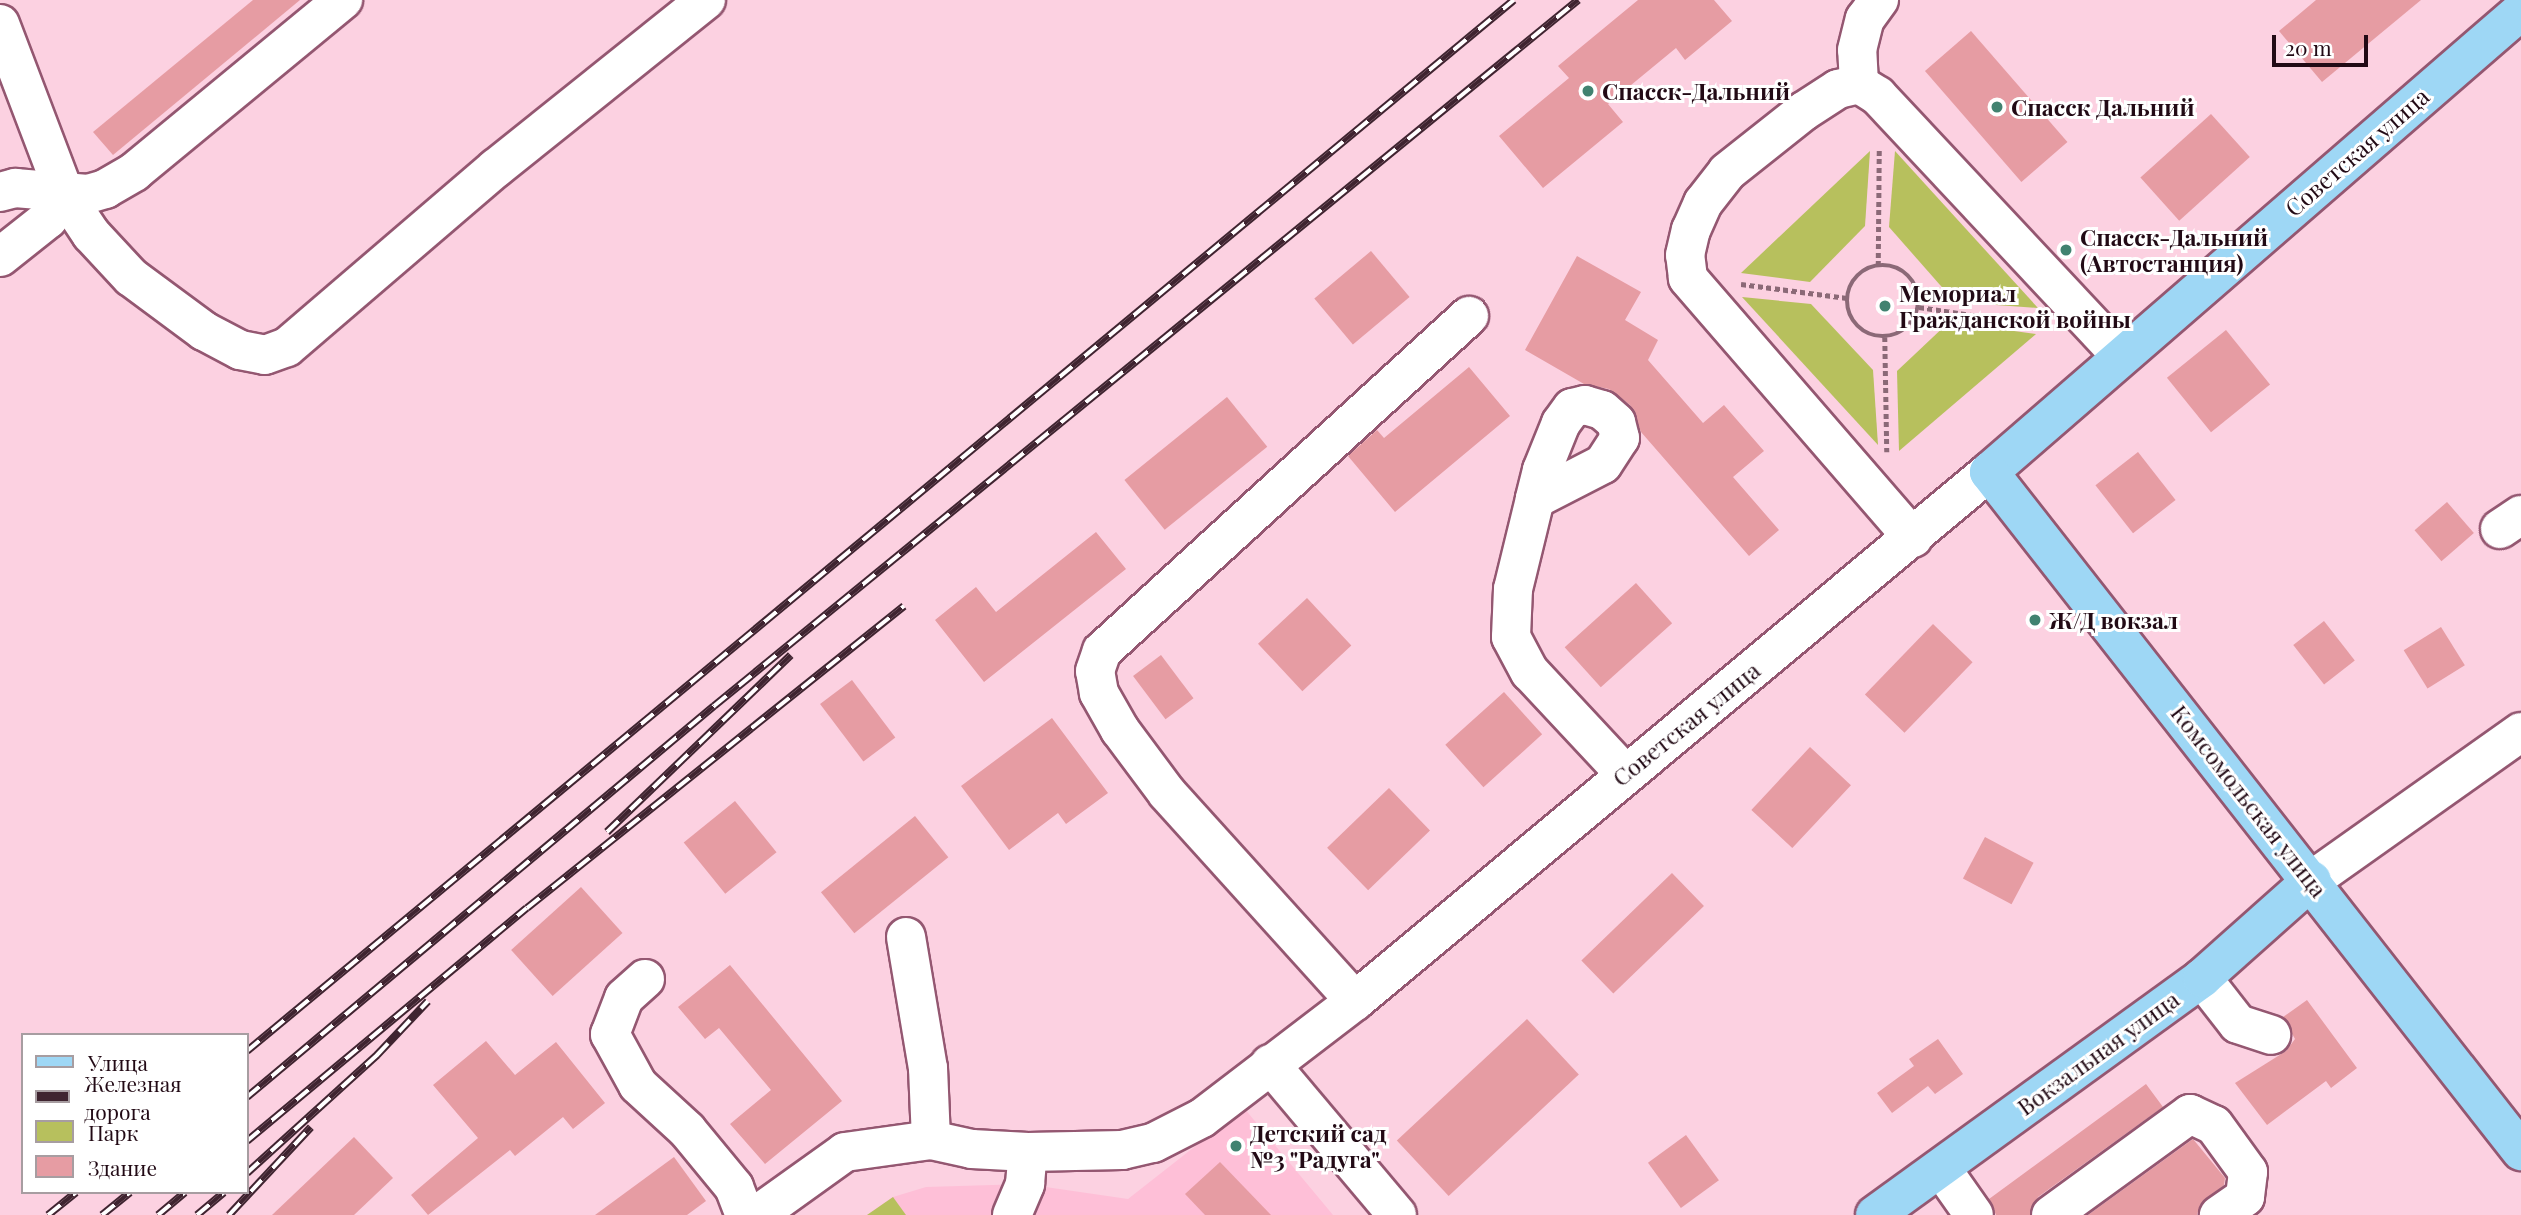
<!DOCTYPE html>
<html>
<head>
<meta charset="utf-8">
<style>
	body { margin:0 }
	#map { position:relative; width:2521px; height:1215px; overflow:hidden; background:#fcd1e1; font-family:"Playfair Display",serif }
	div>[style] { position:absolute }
	.built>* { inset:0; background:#febfd7 }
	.green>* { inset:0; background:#b7c05d }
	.building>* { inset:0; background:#e69ca3; transform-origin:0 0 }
	.path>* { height:4.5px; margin-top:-2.25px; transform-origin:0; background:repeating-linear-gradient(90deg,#8b6977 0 5px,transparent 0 8.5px) }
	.path>.ring { margin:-2.25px; padding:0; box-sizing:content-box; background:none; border:4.5px solid #8b6977; border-radius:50% }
	.roads { filter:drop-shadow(2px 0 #945771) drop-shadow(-2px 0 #945771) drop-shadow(0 2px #945771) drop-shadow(0 -2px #945771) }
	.minor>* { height:38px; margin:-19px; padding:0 19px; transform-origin:19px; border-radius:19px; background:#fff }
	.major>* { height:38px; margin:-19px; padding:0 19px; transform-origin:19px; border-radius:19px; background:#9ed7f5 }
	.rail>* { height:8px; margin-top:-4px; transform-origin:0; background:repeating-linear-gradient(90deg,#fff 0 16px,#3f2430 0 32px); box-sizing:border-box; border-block:2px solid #3f2430 }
	.dots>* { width:19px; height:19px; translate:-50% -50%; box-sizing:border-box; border:4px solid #fff; border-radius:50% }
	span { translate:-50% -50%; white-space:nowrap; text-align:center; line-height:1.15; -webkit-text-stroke:6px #fff; paint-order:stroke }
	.poi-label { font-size:23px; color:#220a15; font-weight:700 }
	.left { translate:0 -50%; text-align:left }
	.street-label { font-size:23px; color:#220a15 }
	.legend { position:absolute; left:21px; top:1033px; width:228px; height:161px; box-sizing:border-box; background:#fff; border:2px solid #a79da1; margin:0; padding:9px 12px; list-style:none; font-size:21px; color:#220a15 }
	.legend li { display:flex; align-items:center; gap:14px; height:35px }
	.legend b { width:35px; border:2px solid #a79da1 }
	.scale { position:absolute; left:2272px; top:35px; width:96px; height:32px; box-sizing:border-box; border:4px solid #220a15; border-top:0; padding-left:9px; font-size:21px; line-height:24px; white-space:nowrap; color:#220a15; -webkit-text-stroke:5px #fff; paint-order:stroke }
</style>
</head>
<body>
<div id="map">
	<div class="built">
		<div style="clip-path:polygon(1244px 1108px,1333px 1215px,867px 1215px,893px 1197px,926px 1187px,1025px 1184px,1128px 1199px)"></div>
	</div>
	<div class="green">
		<div style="clip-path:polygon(1870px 151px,1865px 226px,1810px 282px,1741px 273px)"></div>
		<div style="clip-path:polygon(1895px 151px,2038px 308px,1955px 302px,1889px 227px)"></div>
		<div style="clip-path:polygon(1742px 297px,1811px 304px,1873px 370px,1878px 445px)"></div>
		<div style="clip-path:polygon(1949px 322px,2036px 334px,1899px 451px,1897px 371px)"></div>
		<div style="clip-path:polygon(893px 1197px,906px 1215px,867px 1215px)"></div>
	</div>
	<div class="building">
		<div style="clip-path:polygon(253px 0,300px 0,113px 155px,93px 132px)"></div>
		<div style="clip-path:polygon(1638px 0,1714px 0,1732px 21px,1685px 60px,1676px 48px,1608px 104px,1623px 122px,1543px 188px,1499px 136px,1569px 78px,1558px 66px)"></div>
		<div style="clip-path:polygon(2316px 0,2421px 0,2322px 82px,2279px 31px)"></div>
		<div style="left:1971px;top:31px;width:147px;height:61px;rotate:49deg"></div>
		<div style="left:2211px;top:114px;width:58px;height:95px;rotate:48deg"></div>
		<div style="left:1371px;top:251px;width:60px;height:74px;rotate:50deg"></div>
		<div style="clip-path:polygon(1577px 256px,1641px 292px,1625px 320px,1658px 340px,1648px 360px,1703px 423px,1724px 405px,1764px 451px,1733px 477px,1779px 530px,1749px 556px,1641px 432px,1630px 405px,1609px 389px,1584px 384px,1525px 350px)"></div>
		<div style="left:2226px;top:330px;width:70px;height:76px;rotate:51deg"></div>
		<div style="clip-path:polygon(1469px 367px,1510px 416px,1395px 512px,1348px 456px,1377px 430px,1384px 438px)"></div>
		<div style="left:1227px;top:397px;width:64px;height:132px;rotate:51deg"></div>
		<div style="left:2138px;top:452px;width:61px;height:54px;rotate:52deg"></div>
		<div style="left:2447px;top:502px;width:41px;height:43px;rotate:49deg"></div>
		<div style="clip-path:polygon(1096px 532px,1126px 569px,984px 682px,935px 620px,976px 587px,996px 612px)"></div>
		<div style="left:1636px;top:583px;width:54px;height:96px;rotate:48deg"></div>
		<div style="left:1307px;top:598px;width:65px;height:67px;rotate:47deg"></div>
		<div style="left:2324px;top:621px;width:50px;height:39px;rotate:52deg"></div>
		<div style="left:1933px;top:624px;width:55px;height:98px;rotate:44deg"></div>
		<div style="left:2441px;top:627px;width:45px;height:44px;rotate:58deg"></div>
		<div style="left:1161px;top:655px;width:54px;height:35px;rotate:53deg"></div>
		<div style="left:852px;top:680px;width:72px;height:40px;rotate:53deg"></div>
		<div style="left:1504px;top:692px;width:57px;height:79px;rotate:48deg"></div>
		<div style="clip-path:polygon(1052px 718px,1108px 793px,1066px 824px,1058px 813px,1009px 850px,961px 786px)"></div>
		<div style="left:1810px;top:747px;width:56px;height:86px;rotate:43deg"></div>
		<div style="left:1389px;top:788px;width:59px;height:86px;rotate:46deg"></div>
		<div style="left:735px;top:801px;width:66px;height:66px;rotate:51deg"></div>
		<div style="left:915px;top:816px;width:53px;height:121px;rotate:51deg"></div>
		<div style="left:1985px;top:837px;width:55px;height:47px;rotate:28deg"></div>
		<div style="left:1672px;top:873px;width:46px;height:126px;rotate:46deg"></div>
		<div style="left:581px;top:887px;width:62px;height:94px;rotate:48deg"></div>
		<div style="clip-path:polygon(730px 965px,842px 1101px,765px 1164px,730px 1124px,771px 1090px,719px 1028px,705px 1039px,678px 1007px)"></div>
		<div style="clip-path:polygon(2307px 1000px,2357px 1068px,2331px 1088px,2326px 1081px,2267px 1125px,2235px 1083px,2286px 1051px,2295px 1039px,2283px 1017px)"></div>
		<div style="left:1527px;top:1019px;width:76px;height:178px;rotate:47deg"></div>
		<div style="clip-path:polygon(1938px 1039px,1963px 1074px,1935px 1094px,1928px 1086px,1892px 1113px,1877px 1093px,1914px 1066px,1909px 1059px)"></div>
		<div style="clip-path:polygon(486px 1041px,515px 1075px,556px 1042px,605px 1103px,573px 1129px,563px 1117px,515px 1156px,510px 1150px,428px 1215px,411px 1195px,478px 1138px,433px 1085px)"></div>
		<div style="clip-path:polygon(2146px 1084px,2163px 1107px,2038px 1197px,2030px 1215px,1996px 1215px,1989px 1199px)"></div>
		<div style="left:1686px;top:1135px;width:56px;height:47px;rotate:54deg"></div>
		<div style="clip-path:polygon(354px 1137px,393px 1178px,354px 1215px,272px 1215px)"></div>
		<div style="clip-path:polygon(2193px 1139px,2225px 1178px,2224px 1185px,2200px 1205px,2197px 1215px,2088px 1215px)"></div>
		<div style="clip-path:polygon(674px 1157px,706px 1201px,687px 1215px,595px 1215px)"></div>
		<div style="clip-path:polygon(1220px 1162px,1271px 1215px,1205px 1215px,1185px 1194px)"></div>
	</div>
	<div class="path">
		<div class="ring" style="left:1847px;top:265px;width:67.5px;height:67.5px"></div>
		<div style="left:1878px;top:266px;width:118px;rotate:-89.5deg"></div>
		<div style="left:1741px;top:284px;width:107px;rotate:7.5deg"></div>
		<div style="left:1919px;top:307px;width:125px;rotate:8.7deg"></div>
		<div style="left:1885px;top:337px;width:115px;rotate:89deg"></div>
	</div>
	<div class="roads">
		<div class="minor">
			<div style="left:0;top:24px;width:183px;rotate:69.2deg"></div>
			<div style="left:65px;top:195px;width:47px;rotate:56.3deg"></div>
			<div style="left:91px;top:234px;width:59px;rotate:47.1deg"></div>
			<div style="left:131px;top:277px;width:91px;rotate:36.5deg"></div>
			<div style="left:204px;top:331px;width:41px;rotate:27.8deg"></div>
			<div style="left:240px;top:350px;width:25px;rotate:11deg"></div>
			<div style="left:265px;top:355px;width:23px;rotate:-20deg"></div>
			<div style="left:287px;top:347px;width:275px;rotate:-40.6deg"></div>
			<div style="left:496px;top:168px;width:269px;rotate:-38.7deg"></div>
			<div style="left:1859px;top:84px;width:34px;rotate:-93deg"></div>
			<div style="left:1857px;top:50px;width:32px;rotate:-76deg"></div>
			<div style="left:1865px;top:19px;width:24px;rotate:-54deg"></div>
			<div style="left:0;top:192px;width:16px;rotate:-15deg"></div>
			<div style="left:15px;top:188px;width:73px;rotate:4.7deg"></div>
			<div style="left:88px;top:194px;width:18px;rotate:-16deg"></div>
			<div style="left:105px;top:189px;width:34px;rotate:-30deg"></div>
			<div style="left:134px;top:172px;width:271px;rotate:-39.5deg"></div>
			<div style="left:0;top:257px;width:61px;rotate:-38.4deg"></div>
			<div style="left:48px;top:219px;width:29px;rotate:-55deg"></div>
			<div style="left:1535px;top:499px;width:76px;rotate:-27.2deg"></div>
			<div style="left:1603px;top:464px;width:31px;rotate:-57deg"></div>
			<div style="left:1620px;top:438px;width:16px;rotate:-104deg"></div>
			<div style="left:1616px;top:422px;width:18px;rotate:-139deg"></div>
			<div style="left:1602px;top:410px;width:18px;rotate:-164deg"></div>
			<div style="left:1585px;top:405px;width:13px;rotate:167deg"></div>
			<div style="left:1572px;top:408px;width:19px;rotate:126deg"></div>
			<div style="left:1561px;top:423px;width:51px;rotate:112deg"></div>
			<div style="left:1542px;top:470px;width:30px;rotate:104deg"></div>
			<div style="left:1535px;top:499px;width:93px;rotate:103.7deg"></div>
			<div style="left:1513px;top:589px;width:48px;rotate:92.4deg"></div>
			<div style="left:1511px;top:637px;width:40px;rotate:62deg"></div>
			<div style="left:1530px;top:672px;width:139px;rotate:47deg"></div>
			<div style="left:2500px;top:529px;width:25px;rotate:-34deg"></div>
			<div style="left:1913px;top:538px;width:344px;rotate:-130.9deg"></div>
			<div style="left:1688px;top:278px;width:23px;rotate:-97deg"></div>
			<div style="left:1685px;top:255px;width:26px;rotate:-77deg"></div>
			<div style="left:1691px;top:230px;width:30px;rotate:-66deg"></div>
			<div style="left:1703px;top:203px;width:39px;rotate:-52deg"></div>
			<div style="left:1727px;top:172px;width:98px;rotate:-38.4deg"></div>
			<div style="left:1804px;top:111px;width:40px;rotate:-32.9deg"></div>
			<div style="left:1838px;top:89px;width:22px;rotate:-13deg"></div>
			<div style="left:1859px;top:84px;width:22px;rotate:32deg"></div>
			<div style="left:1878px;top:96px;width:356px;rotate:46.9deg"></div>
			<div style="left:2312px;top:880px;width:256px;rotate:-35.3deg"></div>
			<div style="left:906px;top:937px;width:133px;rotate:80.5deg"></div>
			<div style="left:928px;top:1068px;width:72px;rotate:87.6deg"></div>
			<div style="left:2202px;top:978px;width:58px;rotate:52deg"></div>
			<div style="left:2238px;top:1024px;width:35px;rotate:18deg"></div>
			<div style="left:645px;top:979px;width:28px;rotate:138deg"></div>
			<div style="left:624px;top:998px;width:39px;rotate:111deg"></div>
			<div style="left:610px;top:1034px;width:58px;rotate:61.2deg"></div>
			<div style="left:638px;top:1085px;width:67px;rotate:42.6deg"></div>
			<div style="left:687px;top:1130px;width:74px;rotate:50.5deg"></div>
			<div style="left:734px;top:1187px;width:30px;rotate:69deg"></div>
			<div style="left:1355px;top:1001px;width:280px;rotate:-132.1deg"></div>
			<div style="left:1167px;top:793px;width:79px;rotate:-126.7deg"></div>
			<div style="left:1120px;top:730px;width:43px;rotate:-119.6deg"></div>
			<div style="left:1099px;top:693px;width:22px;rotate:-100deg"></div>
			<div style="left:1095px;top:671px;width:21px;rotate:-71deg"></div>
			<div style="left:1102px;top:651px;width:497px;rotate:-42.4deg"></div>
			<div style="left:1270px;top:1064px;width:197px;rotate:49.9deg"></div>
			<div style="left:1941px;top:1168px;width:57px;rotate:54.9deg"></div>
			<div style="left:757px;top:1215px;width:108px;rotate:-35.6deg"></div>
			<div style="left:845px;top:1152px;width:87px;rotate:-7.9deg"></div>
			<div style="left:931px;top:1140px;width:42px;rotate:12.4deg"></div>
			<div style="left:972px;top:1149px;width:56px;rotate:3.1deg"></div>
			<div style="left:1028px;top:1152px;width:94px;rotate:-1.2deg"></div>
			<div style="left:1122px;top:1150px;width:32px;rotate:-13deg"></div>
			<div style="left:1153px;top:1143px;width:55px;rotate:-27deg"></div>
			<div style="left:1202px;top:1118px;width:193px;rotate:-37.4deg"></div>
			<div style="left:1355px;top:1001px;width:826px;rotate:-39.84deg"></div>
			<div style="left:1012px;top:1215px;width:34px;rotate:-67deg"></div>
			<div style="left:1025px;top:1184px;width:32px;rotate:-85deg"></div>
			<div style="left:2051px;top:1215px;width:172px;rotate:-36deg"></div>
			<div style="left:2190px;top:1114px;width:26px;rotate:25deg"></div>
			<div style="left:2214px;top:1125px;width:58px;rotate:54.1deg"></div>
			<div style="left:2248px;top:1172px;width:25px;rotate:97deg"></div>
			<div style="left:2245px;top:1197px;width:32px;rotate:145deg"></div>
		</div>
		<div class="major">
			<div style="left:2521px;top:11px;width:704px;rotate:139.09deg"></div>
			<div style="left:1989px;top:472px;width:863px;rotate:51.92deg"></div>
			<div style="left:1875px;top:1215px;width:404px;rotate:-35.9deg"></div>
			<div style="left:2202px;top:978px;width:147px;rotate:-41.7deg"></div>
		</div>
	</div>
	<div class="rail">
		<div style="left:607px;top:832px;width:255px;rotate:-43.9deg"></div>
		<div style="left:247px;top:1051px;width:1646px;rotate:-39.68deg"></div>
		<div style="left:247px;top:1097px;width:609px;rotate:-39.94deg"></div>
		<div style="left:714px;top:706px;width:1116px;rotate:-39.25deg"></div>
		<div style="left:247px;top:1141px;width:364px;rotate:-39.8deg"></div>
		<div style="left:527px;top:908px;width:483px;rotate:-38.7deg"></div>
		<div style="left:247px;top:1173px;width:176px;rotate:-42.2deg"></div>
		<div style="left:377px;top:1055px;width:74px;rotate:-46.6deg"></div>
		<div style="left:48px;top:1215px;width:36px;rotate:-39deg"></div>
		<div style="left:102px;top:1215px;width:36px;rotate:-39deg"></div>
		<div style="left:158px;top:1215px;width:35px;rotate:-40deg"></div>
		<div style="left:197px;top:1215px;width:35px;rotate:-40deg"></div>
		<div style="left:229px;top:1215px;width:120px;rotate:-47deg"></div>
	</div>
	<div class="dots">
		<div style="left:1588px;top:91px;background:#418270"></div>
		<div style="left:1997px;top:107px;background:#418270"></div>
		<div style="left:2066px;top:250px;background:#418270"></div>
		<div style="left:1885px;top:306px;background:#418270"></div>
		<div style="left:2035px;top:620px;background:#418270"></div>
		<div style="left:1236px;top:1146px;background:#418270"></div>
	</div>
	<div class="poi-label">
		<span class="left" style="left:1602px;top:91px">Спасск-Дальний</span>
		<span class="left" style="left:2011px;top:107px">Спасск Дальний</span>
		<span class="left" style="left:2080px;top:250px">Спасск-Дальний<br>(Автостанция)</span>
		<span class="left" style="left:1899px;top:306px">Мемориал<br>Гражданской войны</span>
		<span class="left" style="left:2049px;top:620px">Ж/Д вокзал</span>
		<span class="left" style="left:1250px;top:1146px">Детский сад<br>№3 "Радуга"</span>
	</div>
	<div class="street-label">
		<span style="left:2357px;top:152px;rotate:-41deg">Советская улица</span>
		<span style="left:1686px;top:724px;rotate:-39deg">Советская улица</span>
		<span style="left:2249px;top:801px;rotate:52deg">Комсомольская улица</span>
		<span style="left:2098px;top:1053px;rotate:-36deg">Вокзальная улица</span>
	</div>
	<ul class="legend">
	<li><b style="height:9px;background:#9ed7f5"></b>Улица</li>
	<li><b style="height:9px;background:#3f2430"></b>Железная дорога</li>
	<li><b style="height:19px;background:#b7c05d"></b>Парк</li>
	<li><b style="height:19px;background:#e69ca3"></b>Здание</li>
	</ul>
	<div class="scale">20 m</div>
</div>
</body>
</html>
